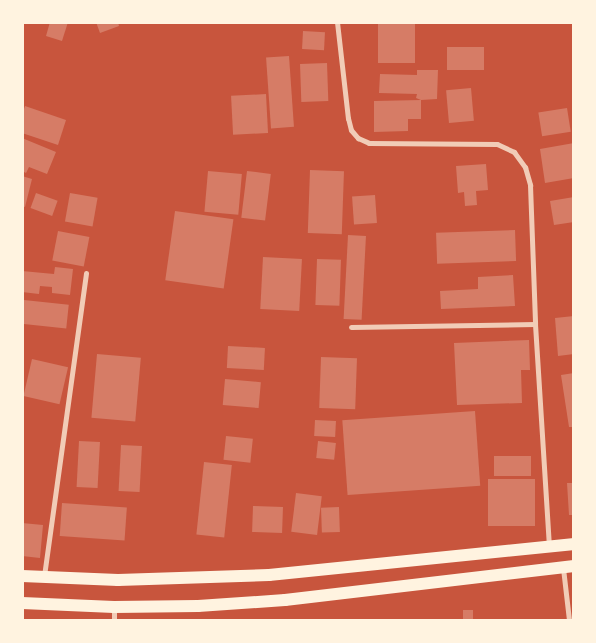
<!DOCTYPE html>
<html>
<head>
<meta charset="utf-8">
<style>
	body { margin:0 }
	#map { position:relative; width:596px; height:643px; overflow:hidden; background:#c8553d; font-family:"IBM Plex Sans",sans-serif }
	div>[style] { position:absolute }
	.building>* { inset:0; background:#d67c66; transform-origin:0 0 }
	.minor>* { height:5px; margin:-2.5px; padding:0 2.5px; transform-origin:2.5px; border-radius:2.5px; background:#f1ccb7 }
	.primary>* { height:12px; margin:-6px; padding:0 6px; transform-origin:6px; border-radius:6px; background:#fff3e0 }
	span { translate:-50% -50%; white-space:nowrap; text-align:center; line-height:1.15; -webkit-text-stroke:4px #fff3e0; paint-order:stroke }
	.frame { position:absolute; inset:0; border:24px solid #fff3e0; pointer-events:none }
</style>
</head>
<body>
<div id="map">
	<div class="building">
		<div style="clip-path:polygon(50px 22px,68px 22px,62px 41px,46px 36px)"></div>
		<div style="clip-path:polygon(96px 22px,118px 22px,119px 26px,100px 33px)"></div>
		<div style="left:378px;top:22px;width:37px;height:41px"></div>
		<div style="left:303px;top:31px;width:22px;height:18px;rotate:3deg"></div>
		<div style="left:447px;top:47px;width:37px;height:23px"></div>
		<div style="left:289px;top:56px;width:71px;height:23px;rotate:86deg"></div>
		<div style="left:327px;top:63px;width:38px;height:27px;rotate:88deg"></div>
		<div style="clip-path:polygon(417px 70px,438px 70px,437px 99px,421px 100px,416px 98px,417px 94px,379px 93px,380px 74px,417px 75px)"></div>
		<div style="left:471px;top:88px;width:33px;height:25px;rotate:85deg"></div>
		<div style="left:266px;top:94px;width:39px;height:35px;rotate:87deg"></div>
		<div style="clip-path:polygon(421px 100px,421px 119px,408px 119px,408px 131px,374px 132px,374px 101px)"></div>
		<div style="clip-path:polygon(25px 106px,66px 120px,58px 145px,22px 133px,22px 115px)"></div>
		<div style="left:567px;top:108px;width:24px;height:29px;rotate:81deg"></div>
		<div style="clip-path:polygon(22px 138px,56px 152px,47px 174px,29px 167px,26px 173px,22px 171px)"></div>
		<div style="clip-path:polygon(574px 143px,574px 178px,545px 183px,540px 149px)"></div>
		<div style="clip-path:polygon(486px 164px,488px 190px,476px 191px,477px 205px,465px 206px,464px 192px,458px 193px,456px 166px)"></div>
		<div style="left:310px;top:170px;width:34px;height:63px;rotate:2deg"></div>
		<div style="left:208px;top:171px;width:34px;height:41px;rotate:5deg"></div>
		<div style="left:247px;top:171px;width:24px;height:47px;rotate:7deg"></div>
		<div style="clip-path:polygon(22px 176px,32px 179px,25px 207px,22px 206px)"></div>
		<div style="left:36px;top:193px;width:23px;height:16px;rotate:20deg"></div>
		<div style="left:70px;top:193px;width:28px;height:29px;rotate:10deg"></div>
		<div style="left:375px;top:195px;width:28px;height:23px;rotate:86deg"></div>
		<div style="clip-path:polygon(574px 197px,574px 222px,554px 225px,550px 201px)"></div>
		<div style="left:175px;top:211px;width:59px;height:70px;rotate:8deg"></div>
		<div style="left:515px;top:230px;width:31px;height:79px;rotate:88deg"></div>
		<div style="left:58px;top:231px;width:32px;height:30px;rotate:11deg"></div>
		<div style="left:348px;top:235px;width:18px;height:84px;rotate:3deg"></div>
		<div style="left:263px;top:257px;width:39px;height:52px;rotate:3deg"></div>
		<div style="left:317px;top:259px;width:24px;height:46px;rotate:2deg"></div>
		<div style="clip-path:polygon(55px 267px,73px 269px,70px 295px,52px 293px,52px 287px,40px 286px,39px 294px,22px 292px,22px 271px,54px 274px)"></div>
		<div style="clip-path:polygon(513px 275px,515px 306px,441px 309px,440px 291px,478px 289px,478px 277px)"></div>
		<div style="left:24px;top:300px;width:45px;height:24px;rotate:6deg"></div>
		<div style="clip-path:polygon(574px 316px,574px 354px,558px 356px,555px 318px)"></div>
		<div style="clip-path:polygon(529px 340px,530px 370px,521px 370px,522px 403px,457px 405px,454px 343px)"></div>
		<div style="left:228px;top:346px;width:37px;height:22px;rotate:3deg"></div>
		<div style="left:97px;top:354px;width:44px;height:64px;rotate:5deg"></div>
		<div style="left:321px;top:357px;width:36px;height:51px;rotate:2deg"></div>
		<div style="left:32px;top:359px;width:37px;height:38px;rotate:13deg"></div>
		<div style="clip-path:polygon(574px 373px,574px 427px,569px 427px,561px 375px)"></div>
		<div style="left:225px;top:379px;width:36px;height:26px;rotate:5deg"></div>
		<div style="left:475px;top:411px;width:75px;height:133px;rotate:86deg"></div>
		<div style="left:315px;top:420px;width:21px;height:16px;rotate:3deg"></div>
		<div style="left:226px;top:436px;width:27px;height:24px;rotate:6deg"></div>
		<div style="left:79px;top:441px;width:21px;height:46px;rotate:3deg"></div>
		<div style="left:318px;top:441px;width:18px;height:17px;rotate:6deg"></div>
		<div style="left:121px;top:445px;width:21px;height:46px;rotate:3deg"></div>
		<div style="left:531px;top:456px;width:20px;height:37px;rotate:90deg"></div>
		<div style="left:204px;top:462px;width:28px;height:73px;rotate:6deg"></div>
		<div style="left:488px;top:479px;width:47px;height:47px"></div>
		<div style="clip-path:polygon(567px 483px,574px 483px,574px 515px,569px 515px)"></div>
		<div style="left:296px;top:493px;width:26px;height:39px;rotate:7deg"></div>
		<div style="left:62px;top:503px;width:65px;height:33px;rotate:4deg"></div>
		<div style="left:253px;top:506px;width:30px;height:26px;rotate:2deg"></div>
		<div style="left:339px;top:507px;width:25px;height:18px;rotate:88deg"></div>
		<div style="clip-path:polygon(22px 523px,43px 525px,40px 558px,22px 556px)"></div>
		<div style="left:473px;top:610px;width:10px;height:10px;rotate:90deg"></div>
	</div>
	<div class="minor">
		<div style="left:337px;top:22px;width:97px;rotate:83.5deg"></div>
		<div style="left:348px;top:118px;width:12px;rotate:76deg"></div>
		<div style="left:351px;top:130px;width:11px;rotate:49deg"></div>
		<div style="left:358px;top:138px;width:12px;rotate:24deg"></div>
		<div style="left:369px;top:143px;width:128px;rotate:0.4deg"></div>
		<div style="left:497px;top:144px;width:19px;rotate:25deg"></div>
		<div style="left:514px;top:152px;width:19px;rotate:54deg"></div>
		<div style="left:525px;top:167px;width:19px;rotate:74deg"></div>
		<div style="left:530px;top:185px;width:139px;rotate:87.9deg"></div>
		<div style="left:535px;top:324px;width:222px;rotate:86.4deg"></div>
		<div style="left:351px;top:327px;width:184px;rotate:-0.9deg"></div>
		<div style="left:563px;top:568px;width:52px;rotate:83.4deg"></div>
		<div style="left:44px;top:576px;width:306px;rotate:-82.1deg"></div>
		<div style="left:114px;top:607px;width:13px;rotate:90deg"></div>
	</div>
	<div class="primary">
		<div style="left:22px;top:576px;width:96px;rotate:2.4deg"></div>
		<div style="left:118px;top:580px;width:151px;rotate:-1.9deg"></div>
		<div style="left:269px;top:575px;width:307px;rotate:-5.8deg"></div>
		<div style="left:22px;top:603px;width:92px;rotate:2.5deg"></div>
		<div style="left:114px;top:607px;width:84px;rotate:-0.7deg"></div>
		<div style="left:198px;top:606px;width:87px;rotate:-3.9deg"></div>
		<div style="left:285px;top:600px;width:291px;rotate:-6.7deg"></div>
	</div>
	<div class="frame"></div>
</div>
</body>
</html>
